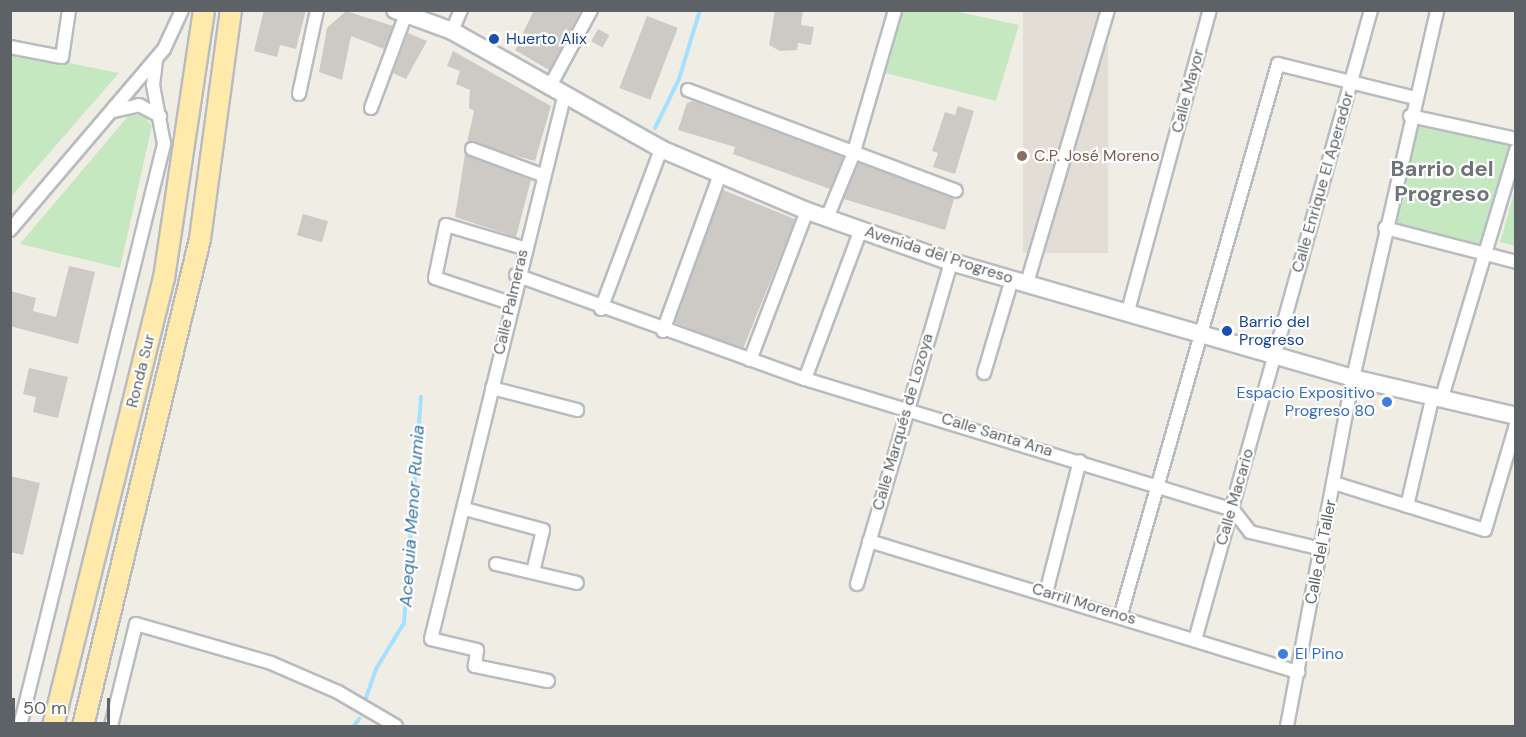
<!DOCTYPE html>
<html>
<head>
<meta charset="utf-8">
<style>
	body { margin:0 }
	#map { position:relative; width:1526px; height:737px; overflow:hidden; background:#f0ede5; font-family:"DM Sans",sans-serif }
	div>[style] { position:absolute }
	.education>* { inset:0; background:#e2ded6; transform-origin:0 0 }
	.green>* { inset:0; background:#c5e8c1; transform-origin:0 0 }
	.stream>* { height:4px; margin:-2px; padding:0 2px; transform-origin:2px; border-radius:2px; background:#a6e0ff }
	.building>* { inset:0; background:#cdc9c4; transform-origin:0 0 }
	.roads { filter:drop-shadow(2px 0 #b8bbbf) drop-shadow(-2px 0 #b8bbbf) drop-shadow(0 2px #b8bbbf) drop-shadow(0 -2px #b8bbbf) }
	.street>* { height:12px; margin:-6px; padding:0 6px; transform-origin:6px; border-radius:6px; background:#fff }
	.secondary>* { height:16px; margin:-8px; padding:0 8px; transform-origin:8px; border-radius:8px; background:#fff }
	.primary>* { height:20px; margin:-10px; padding:0 10px; transform-origin:10px; border-radius:10px; background:#ffeaab }
	.dots>* { width:16px; height:16px; translate:-50% -50%; box-sizing:border-box; border:3px solid #fff; border-radius:50% }
	span { translate:-50% -50%; white-space:nowrap; text-align:center; line-height:1.15; -webkit-text-stroke:4.5px #fff; paint-order:stroke }
	.transit-label { font-size:16px; color:#164399 }
	.left { translate:0 -50%; text-align:left }
	.street-label { font-size:16px; color:#5d6266 }
	.education-label { font-size:16px; color:#785e54 }
	.shop-label { font-size:16px; color:#366cbe }
	.right { translate:-100% -50%; text-align:right }
	.water-label { font-size:18px; color:#3977a3; font-style:italic }
	.district-label { font-size:22px; color:#6e7478; font-weight:700 }
	.frame { position:absolute; inset:0; border:12px solid #5d6266; pointer-events:none }
	.scale { position:absolute; left:12px; top:698px; width:98px; height:27px; box-sizing:border-box; border:3px solid #5d6266; border-top:0; padding-left:8px; font-size:18px; line-height:21px; white-space:nowrap; color:#5d6266; -webkit-text-stroke:4px #fff; paint-order:stroke }
</style>
</head>
<body>
<div id="map">
	<div class="education">
		<div style="left:1023px;top:11px;width:85px;height:242px"></div>
	</div>
	<div class="green">
		<div style="clip-path:polygon(903px 11px,954px 11px,1019px 25px,996px 101px,886px 73px)"></div>
		<div style="clip-path:polygon(10px 51px,119px 73px,11px 197px,10px 197px)"></div>
		<div style="clip-path:polygon(129px 115px,143px 115px,152px 126px,120px 268px,20px 244px)"></div>
		<div style="left:1410px;top:116px;width:107px;height:115px;rotate:12deg"></div>
		<div style="clip-path:polygon(1515px 190px,1515px 246px,1500px 242px)"></div>
	</div>
	<div class="stream">
		<div style="left:655px;top:128px;width:55px;rotate:-63.9deg"></div>
		<div style="left:679px;top:79px;width:72px;rotate:-73.1deg"></div>
		<div style="left:366px;top:698px;width:31px;rotate:-71deg"></div>
		<div style="left:376px;top:669px;width:54px;rotate:-58.7deg"></div>
		<div style="left:404px;top:623px;width:227px;rotate:-85.7deg"></div>
		<div style="left:354px;top:726px;width:9px;rotate:-54deg"></div>
	</div>
	<div class="building">
		<div style="clip-path:polygon(264px 10px,306px 10px,296px 49px,280px 45px,277px 57px,254px 51px)"></div>
		<div style="clip-path:polygon(534px 10px,581px 10px,549px 70px,515px 50px)"></div>
		<div style="clip-path:polygon(775px 10px,803px 10px,801px 25px,814px 27px,811px 45px,798px 43px,797px 50px,780px 51px,769px 45px)"></div>
		<div style="clip-path:polygon(346px 11px,393px 26px,384px 49px,351px 36px,342px 80px,319px 72px,327px 28px)"></div>
		<div style="left:647px;top:16px;width:33px;height:77px;rotate:21deg"></div>
		<div style="left:598px;top:29px;width:13px;height:14px;rotate:29deg"></div>
		<div style="clip-path:polygon(408px 33px,427px 41px,406px 79px,393px 73px)"></div>
		<div style="clip-path:polygon(453px 51px,551px 106px,535px 161px,467px 143px,474px 111px,469px 108px,470px 90px,456px 84px,460px 71px,447px 66px)"></div>
		<div style="clip-path:polygon(693px 101px,843px 157px,830px 189px,733px 154px,735px 147px,678px 130px,687px 103px)"></div>
		<div style="clip-path:polygon(958px 106px,974px 111px,955px 174px,933px 167px,938px 153px,932px 151px,945px 112px,955px 115px)"></div>
		<div style="clip-path:polygon(465px 154px,531px 180px,516px 237px,455px 217px)"></div>
		<div style="clip-path:polygon(859px 163px,954px 199px,945px 230px,844px 199px)"></div>
		<div style="left:723px;top:190px;width:78px;height:141px;rotate:22deg"></div>
		<div style="left:303px;top:214px;width:26px;height:22px;rotate:16deg"></div>
		<div style="clip-path:polygon(69px 266px,95px 272px,78px 344px,10px 326px,10px 291px,36px 298px,33px 311px,56px 317px)"></div>
		<div style="clip-path:polygon(29px 368px,68px 377px,58px 418px,33px 412px,36px 397px,23px 394px)"></div>
		<div style="clip-path:polygon(10px 476px,40px 483px,23px 555px,10px 552px)"></div>
	</div>
	<div class="roads">
		<div class="street">
			<div style="left:452px;top:31px;width:23px;rotate:-67deg"></div>
			<div style="left:10px;top:47px;width:53px;rotate:10.9deg"></div>
			<div style="left:62px;top:57px;width:48px;rotate:-81.5deg"></div>
			<div style="left:549px;top:88px;width:89px;rotate:-61.7deg"></div>
			<div style="left:688px;top:90px;width:286px;rotate:20.6deg"></div>
			<div style="left:299px;top:94px;width:86px;rotate:-77.9deg"></div>
			<div style="left:371px;top:108px;width:100px;rotate:-69.6deg"></div>
			<div style="left:114px;top:111px;width:26px;rotate:-13deg"></div>
			<div style="left:139px;top:105px;width:24px;rotate:28deg"></div>
			<div style="left:1410px;top:116px;width:108px;rotate:12.2deg"></div>
			<div style="left:472px;top:149px;width:75px;rotate:20.4deg"></div>
			<div style="left:827px;top:218px;width:68px;rotate:-67.6deg"></div>
			<div style="left:853px;top:155px;width:151px;rotate:-73.8deg"></div>
			<div style="left:1385px;top:228px;width:135px;rotate:14.5deg"></div>
			<div style="left:10px;top:230px;width:238px;rotate:-49.6deg"></div>
			<div style="left:164px;top:49px;width:43px;rotate:-65.2deg"></div>
			<div style="left:516px;top:275px;width:307px;rotate:19.8deg"></div>
			<div style="left:805px;top:379px;width:448px;rotate:17deg"></div>
			<div style="left:1233px;top:510px;width:28px;rotate:52deg"></div>
			<div style="left:1250px;top:532px;width:74px;rotate:13.3deg"></div>
			<div style="left:1027px;top:283px;width:285px;rotate:-73.5deg"></div>
			<div style="left:510px;top:303px;width:79px;rotate:-161.6deg"></div>
			<div style="left:435px;top:278px;width:54px;rotate:-78.3deg"></div>
			<div style="left:446px;top:225px;width:80px;rotate:16.6deg"></div>
			<div style="left:601px;top:309px;width:171px;rotate:-69.4deg"></div>
			<div style="left:1128px;top:311px;width:312px;rotate:-74.8deg"></div>
			<div style="left:663px;top:331px;width:164px;rotate:-70deg"></div>
			<div style="left:750px;top:360px;width:160px;rotate:-69.1deg"></div>
			<div style="left:984px;top:373px;width:98px;rotate:-73.4deg"></div>
			<div style="left:805px;top:379px;width:160px;rotate:-69.5deg"></div>
			<div style="left:492px;top:388px;width:88px;rotate:14.5deg"></div>
			<div style="left:1442px;top:397px;width:258px;rotate:-73.3deg"></div>
			<div style="left:1334px;top:483px;width:158px;rotate:17.3deg"></div>
			<div style="left:1485px;top:530px;width:109px;rotate:-73.6deg"></div>
			<div style="left:1407px;top:506px;width:114px;rotate:-76.8deg"></div>
			<div style="left:465px;top:509px;width:81px;rotate:15.1deg"></div>
			<div style="left:543px;top:530px;width:43px;rotate:103.4deg"></div>
			<div style="left:869px;top:541px;width:449px;rotate:17deg"></div>
			<div style="left:496px;top:564px;width:83px;rotate:13.2deg"></div>
			<div style="left:857px;top:584px;width:335px;rotate:-73.7deg"></div>
			<div style="left:1046px;top:593px;width:136px;rotate:-75.6deg"></div>
			<div style="left:1121px;top:614px;width:572px;rotate:-74.07deg"></div>
			<div style="left:1278px;top:64px;width:141px;rotate:13.9deg"></div>
			<div style="left:1195px;top:640px;width:654px;rotate:-74.39deg"></div>
			<div style="left:548px;top:681px;width:75px;rotate:-168.4deg"></div>
			<div style="left:475px;top:666px;width:16px;rotate:-83deg"></div>
			<div style="left:477px;top:650px;width:47px;rotate:-166.6deg"></div>
			<div style="left:431px;top:639px;width:558px;rotate:-76.21deg"></div>
			<div style="left:20px;top:726px;width:600px;rotate:-76.1deg"></div>
			<div style="left:164px;top:144px;width:60px;rotate:-100.6deg"></div>
			<div style="left:153px;top:85px;width:26px;rotate:-83deg"></div>
			<div style="left:111px;top:726px;width:105px;rotate:-76.2deg"></div>
			<div style="left:136px;top:624px;width:141px;rotate:16.1deg"></div>
			<div style="left:271px;top:663px;width:73px;rotate:23.4deg"></div>
			<div style="left:338px;top:692px;width:67px;rotate:30.4deg"></div>
			<div style="left:1287px;top:726px;width:354px;rotate:-79.3deg"></div>
			<div style="left:1353px;top:378px;width:377px;rotate:-77.1deg"></div>
		</div>
		<div class="secondary">
			<div style="left:395px;top:10px;width:61px;rotate:20.2deg"></div>
			<div style="left:452px;top:31px;width:240px;rotate:29.4deg"></div>
			<div style="left:661px;top:149px;width:159px;rotate:23deg"></div>
			<div style="left:807px;top:211px;width:153px;rotate:19.5deg"></div>
			<div style="left:951px;top:262px;width:418px;rotate:16.1deg"></div>
			<div style="left:1353px;top:378px;width:167px;rotate:13.1deg"></div>
		</div>
		<div class="primary">
			<div style="left:53px;top:726px;width:462px;rotate:-76.1deg"></div>
			<div style="left:164px;top:278px;width:271px;rotate:-81.5deg"></div>
			<div style="left:83px;top:726px;width:501px;rotate:-76.49deg"></div>
			<div style="left:200px;top:239px;width:231px;rotate:-82.3deg"></div>
		</div>
	</div>
	<div class="dots">
		<div style="left:494px;top:39px;background:#1a4fb4"></div>
		<div style="left:1022px;top:156px;background:#8d6e63"></div>
		<div style="left:1227px;top:331px;background:#1a4fb4"></div>
		<div style="left:1387px;top:402px;background:#3f7fe0"></div>
		<div style="left:1283px;top:654px;background:#3f7fe0"></div>
	</div>
	<div class="transit-label">
		<span class="left" style="left:506px;top:39px">Huerto Alix</span>
		<span class="left" style="left:1239px;top:331px">Barrio del<br>Progreso</span>
	</div>
	<div class="street-label">
		<span style="left:1188px;top:91px;rotate:-75deg">Calle Mayor</span>
		<span style="left:1323px;top:182px;rotate:-74deg">Calle Enrique El Aperador</span>
		<span style="left:939px;top:255px;rotate:18deg">Avenida del Progreso</span>
		<span style="left:511px;top:302px;rotate:-77deg">Calle Palmeras</span>
		<span style="left:141px;top:371px;rotate:-76deg">Ronda Sur</span>
		<span style="left:903px;top:422px;rotate:-74deg">Calle Marqués de Lozoya</span>
		<span style="left:997px;top:435px;rotate:17deg">Calle Santa Ana</span>
		<span style="left:1235px;top:497px;rotate:-74deg">Calle Macario</span>
		<span style="left:1321px;top:552px;rotate:-79deg">Calle del Taller</span>
		<span style="left:1084px;top:604px;rotate:17deg">Carril Morenos</span>
	</div>
	<div class="education-label">
		<span class="left" style="left:1034px;top:156px">C.P. José Moreno</span>
	</div>
	<div class="shop-label">
		<span class="right" style="left:1375px;top:402px">Espacio Expositivo<br>Progreso 80</span>
		<span class="left" style="left:1295px;top:654px">El Pino</span>
	</div>
	<div class="water-label">
		<span style="left:412px;top:516px;rotate:-86deg">Acequia Menor Rumia</span>
	</div>
	<div class="district-label">
		<span style="left:1442px;top:181px">Barrio del<br>Progreso</span>
	</div>
	<div class="frame"></div>
	<div class="scale">50 m</div>
</div>
</body>
</html>
